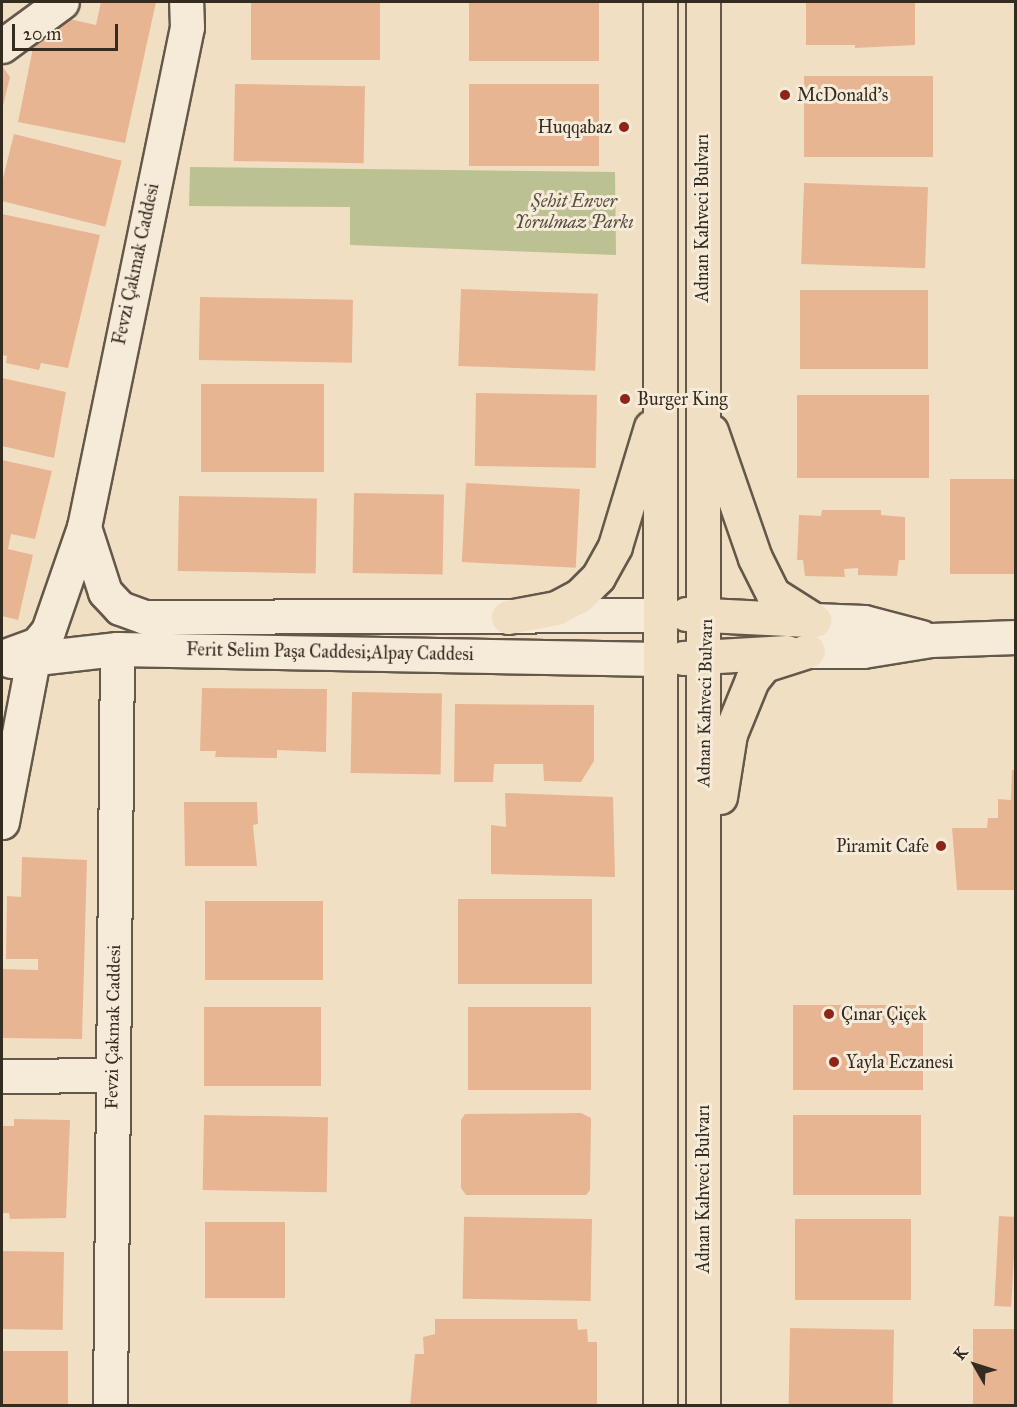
<!DOCTYPE html>
<html>
<head>
<meta charset="utf-8">
<style>
	body { margin:0 }
	#map { position:relative; width:1017px; height:1407px; overflow:hidden; background:#f1dfc4; font-family:"IM FELL Great Primer",serif }
	div>[style] { position:absolute }
	.green>* { inset:0; background:#bcc192 }
	.building>* { inset:0; background:#e8b593; transform-origin:0 0 }
	.roads { filter:drop-shadow(2px 0 #63584a) drop-shadow(-2px 0 #63584a) drop-shadow(0 2px #63584a) drop-shadow(0 -2px #63584a) }
	.street>* { height:33px; margin:-16.5px; padding:0 16.5px; transform-origin:16.5px; border-radius:16.5px; background:#f6ead9 }
	.secondary>* { height:33px; margin:-16.5px; padding:0 16.5px; transform-origin:16.5px; border-radius:16.5px; background:#f6ead9 }
	.primary>* { height:33px; margin:-16.5px; padding:0 16.5px; transform-origin:16.5px; border-radius:16.5px; background:#f1dfc4 }
	.dots>* { width:16px; height:16px; translate:-50% -50%; box-sizing:border-box; border:3px solid #f6ead9; border-radius:50% }
	span { translate:-50% -50%; white-space:nowrap; text-align:center; line-height:1.15; -webkit-text-stroke:6px #f6ead9; paint-order:stroke }
	.poi-label { font-size:18px; color:#342b21 }
	.left { translate:0 -50%; text-align:left }
	.right { translate:-100% -50%; text-align:right }
	.park-label { font-size:18px; color:#56503d; font-style:italic }
	.street-label { font-size:18px; color:#342b21 }
	.frame { position:absolute; inset:0; border:3px solid #342b21; pointer-events:none }
	.north { position:absolute; left:945px; top:1335px; width:60px; height:60px; -webkit-text-stroke:4px #f6ead9; paint-order:stroke; rotate:309deg; font-size:16px; font-weight:700; line-height:24px; text-align:center; color:#342b21 }
	.north::after { content:''; display:block; margin:auto; width:21px; height:27px; background:#342b21; clip-path:polygon(50% 0,100% 100%,50% 72%,0 100%) }
	.scale { position:absolute; left:12px; top:24px; width:106px; height:27px; box-sizing:border-box; border:3px solid #342b21; border-top:0; padding-left:8px; font-size:18px; line-height:21px; white-space:nowrap; color:#342b21; -webkit-text-stroke:4px #f6ead9; paint-order:stroke }
</style>
</head>
<body>
<div id="map">
	<div class="green">
		<div style="clip-path:polygon(190px 167px,615px 172px,616px 255px,350px 245px,350px 207px,189px 206px)"></div>
	</div>
	<div class="building">
		<div style="clip-path:polygon(101px 2px,156px 2px,125px 143px,18px 122px,33px 48px,65px 18px,96px 25px)"></div>
		<div style="left:251px;top:2px;width:129px;height:58px"></div>
		<div style="left:469px;top:2px;width:130px;height:59px"></div>
		<div style="clip-path:polygon(806px 2px,915px 2px,915px 45px,855px 48px,855px 45px,806px 45px)"></div>
		<div style="clip-path:polygon(2px 66px,10px 77px,2px 110px)"></div>
		<div style="left:804px;top:76px;width:129px;height:81px"></div>
		<div style="left:235px;top:84px;width:130px;height:77px;rotate:1deg"></div>
		<div style="left:469px;top:84px;width:130px;height:82px"></div>
		<div style="left:14px;top:134px;width:111px;height:68px;rotate:14deg"></div>
		<div style="left:804px;top:183px;width:124px;height:81px;rotate:2deg"></div>
		<div style="clip-path:polygon(2px 214px,100px 235px,68px 368px,41px 363px,39px 370px,6px 363px,7px 356px,2px 355px)"></div>
		<div style="left:461px;top:289px;width:137px;height:77px;rotate:2deg"></div>
		<div style="left:800px;top:290px;width:128px;height:79px"></div>
		<div style="left:200px;top:297px;width:153px;height:63px;rotate:1deg"></div>
		<div style="clip-path:polygon(2px 378px,66px 392px,54px 458px,2px 446px)"></div>
		<div style="left:201px;top:384px;width:123px;height:88px"></div>
		<div style="left:476px;top:393px;width:121px;height:73px;rotate:1deg"></div>
		<div style="left:797px;top:395px;width:132px;height:83px"></div>
		<div style="clip-path:polygon(2px 460px,52px 471px,35px 539px,11px 534px,8px 549px,33px 555px,18px 620px,2px 616px)"></div>
		<div style="left:950px;top:479px;width:66px;height:95px"></div>
		<div style="left:466px;top:483px;width:114px;height:79px;rotate:3deg"></div>
		<div style="left:354px;top:493px;width:90px;height:80px;rotate:1deg"></div>
		<div style="left:179px;top:496px;width:138px;height:75px;rotate:1deg"></div>
		<div style="clip-path:polygon(822px 510px,881px 510px,881px 515px,905px 517px,905px 560px,899px 560px,897px 576px,858px 575px,858px 568px,844px 569px,845px 577px,805px 576px,803px 560px,797px 560px,799px 515px,821px 516px)"></div>
		<div style="clip-path:polygon(202px 688px,327px 689px,326px 752px,277px 750px,277px 758px,215px 757px,216px 751px,200px 751px)"></div>
		<div style="left:352px;top:692px;width:90px;height:81px;rotate:1deg"></div>
		<div style="clip-path:polygon(455px 704px,594px 705px,594px 761px,581px 782px,544px 781px,543px 764px,494px 764px,493px 782px,454px 782px)"></div>
		<div style="clip-path:polygon(1012px 770px,1016px 770px,1016px 890px,957px 890px,952px 828px,987px 828px,988px 818px,998px 818px,998px 799px,1011px 800px)"></div>
		<div style="clip-path:polygon(505px 793px,613px 797px,615px 877px,491px 874px,491px 825px,506px 827px)"></div>
		<div style="clip-path:polygon(184px 802px,257px 802px,258px 824px,253px 825px,257px 866px,185px 866px)"></div>
		<div style="clip-path:polygon(22px 857px,87px 860px,82px 1039px,2px 1038px,2px 969px,38px 970px,38px 959px,6px 959px,7px 896px,21px 897px)"></div>
		<div style="left:458px;top:899px;width:134px;height:85px"></div>
		<div style="left:205px;top:901px;width:118px;height:79px"></div>
		<div style="left:793px;top:1005px;width:130px;height:85px"></div>
		<div style="left:204px;top:1007px;width:117px;height:79px"></div>
		<div style="left:468px;top:1007px;width:123px;height:83px"></div>
		<div style="clip-path:polygon(581px 1113px,591px 1118px,590px 1190px,586px 1195px,466px 1195px,461px 1188px,461px 1120px,465px 1114px)"></div>
		<div style="left:204px;top:1115px;width:124px;height:75px;rotate:1deg"></div>
		<div style="left:793px;top:1115px;width:128px;height:80px"></div>
		<div style="clip-path:polygon(2px 1119px,3px 1126px,14px 1126px,14px 1119px,70px 1120px,66px 1218px,10px 1219px,9px 1213px,2px 1213px)"></div>
		<div style="left:999px;top:1216px;width:17px;height:90px;rotate:3deg"></div>
		<div style="left:592px;top:1219px;width:82px;height:128px;rotate:91deg"></div>
		<div style="left:795px;top:1219px;width:116px;height:81px"></div>
		<div style="left:205px;top:1222px;width:80px;height:76px"></div>
		<div style="left:2px;top:1251px;width:62px;height:78px;rotate:1deg"></div>
		<div style="clip-path:polygon(435px 1319px,577px 1319px,578px 1330px,587px 1329px,588px 1342px,597px 1342px,597px 1406px,410px 1406px,415px 1354px,424px 1354px,423px 1337px,435px 1334px)"></div>
		<div style="left:790px;top:1328px;width:104px;height:78px;rotate:1deg"></div>
		<div style="left:973px;top:1329px;width:43px;height:77px"></div>
		<div style="left:68px;top:1351px;width:55px;height:66px;rotate:90deg"></div>
	</div>
	<div class="roads">
		<div class="street">
			<div style="left:2px;top:46px;width:74px;rotate:-36.3deg"></div>
			<div style="left:814px;top:620px;width:50px;rotate:2.3deg"></div>
			<div style="left:864px;top:622px;width:59px;rotate:14.7deg"></div>
			<div style="left:808px;top:651px;width:55px"></div>
			<div style="left:863px;top:651px;width:69px;rotate:-9.2deg"></div>
			<div style="left:931px;top:640px;width:85px;rotate:-2deg"></div>
			<div style="left:2px;top:822px;width:165px;rotate:-79.2deg"></div>
			<div style="left:2px;top:1076px;width:111px;rotate:-0.5deg"></div>
			<div style="left:110px;top:1406px;width:757px;rotate:-89.47deg"></div>
		</div>
		<div class="secondary">
			<div style="left:84px;top:527px;width:68px;rotate:72.1deg"></div>
			<div style="left:105px;top:592px;width:22px;rotate:47deg"></div>
			<div style="left:120px;top:608px;width:27px;rotate:20deg"></div>
			<div style="left:145px;top:617px;width:515px;rotate:-0.22deg"></div>
			<div style="left:2px;top:657px;width:37px;rotate:-20deg"></div>
			<div style="left:37px;top:644px;width:17px;rotate:-50deg"></div>
			<div style="left:48px;top:631px;width:110px;rotate:-70.9deg"></div>
			<div style="left:84px;top:527px;width:510px;rotate:-78.36deg"></div>
			<div style="left:187px;top:27px;width:25px;rotate:-92deg"></div>
			<div style="left:11px;top:661px;width:107px;rotate:-6.5deg"></div>
			<div style="left:117px;top:649px;width:543px;rotate:1.06deg"></div>
		</div>
		<div class="primary">
			<div style="left:660px;top:2px;width:1404px;rotate:90deg"></div>
			<div style="left:703px;top:2px;width:1404px;rotate:90deg"></div>
			<div style="left:711px;top:431px;width:134px;rotate:70.9deg"></div>
			<div style="left:755px;top:558px;width:40px;rotate:63.4deg"></div>
			<div style="left:773px;top:594px;width:49px;rotate:32.4deg"></div>
			<div style="left:686px;top:614px;width:122px;rotate:2.8deg"></div>
			<div style="left:508px;top:617px;width:49px;rotate:-10.6deg"></div>
			<div style="left:556px;top:608px;width:26px;rotate:-28deg"></div>
			<div style="left:579px;top:596px;width:27px;rotate:-45deg"></div>
			<div style="left:598px;top:577px;width:35px;rotate:-61deg"></div>
			<div style="left:615px;top:546px;width:124px;rotate:-73.2deg"></div>
			<div style="left:683px;top:658px;width:104px;rotate:-3.3deg"></div>
			<div style="left:720px;top:797px;width:64px;rotate:-81deg"></div>
			<div style="left:730px;top:734px;width:58px;rotate:-67.8deg"></div>
			<div style="left:752px;top:680px;width:19px;rotate:-51deg"></div>
			<div style="left:764px;top:665px;width:46px;rotate:-17.7deg"></div>
		</div>
	</div>
	<div class="dots">
		<div style="left:785px;top:95px;background:#8f2418"></div>
		<div style="left:624px;top:127px;background:#8f2418"></div>
		<div style="left:625px;top:399px;background:#8f2418"></div>
		<div style="left:941px;top:846px;background:#8f2418"></div>
		<div style="left:829px;top:1014px;background:#8f2418"></div>
		<div style="left:834px;top:1062px;background:#8f2418"></div>
	</div>
	<div class="poi-label">
		<span class="left" style="left:797px;top:95px">McDonald's</span>
		<span class="right" style="left:612px;top:127px">Huqqabaz</span>
		<span class="left" style="left:637px;top:399px">Burger King</span>
		<span class="right" style="left:929px;top:846px">Piramit Cafe</span>
		<span class="left" style="left:841px;top:1014px">Çınar Çiçek</span>
		<span class="left" style="left:846px;top:1062px">Yayla Eczanesi</span>
	</div>
	<div class="park-label">
		<span style="left:574px;top:212px">Şehit Enver<br>Yorulmaz Parkı</span>
	</div>
	<div class="street-label">
		<span style="left:702px;top:218px;rotate:-90deg">Adnan Kahveci Bulvarı</span>
		<span style="left:136px;top:264px;rotate:-78deg">Fevzi Çakmak Caddesi</span>
		<span style="left:330px;top:652px;rotate:1deg">Ferit Selim Paşa Caddesi;Alpay Caddesi</span>
		<span style="left:705px;top:703px;rotate:-89deg">Adnan Kahveci Bulvarı</span>
		<span style="left:113px;top:1027px;rotate:-89deg">Fevzi Çakmak Caddesi</span>
		<span style="left:703px;top:1189px;rotate:-90deg">Adnan Kahveci Bulvarı</span>
	</div>
	<div class="frame"></div>
	<div class="north">K</div>
	<div class="scale">20 m</div>
</div>
</body>
</html>
